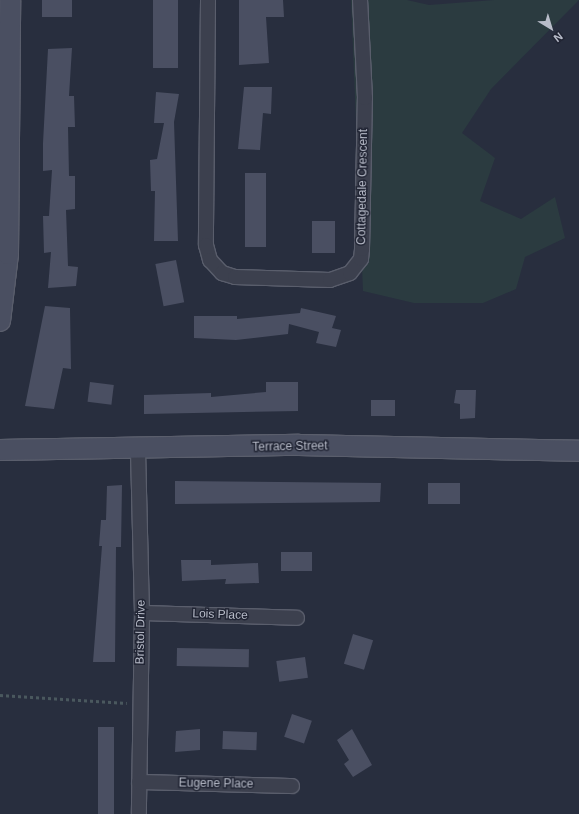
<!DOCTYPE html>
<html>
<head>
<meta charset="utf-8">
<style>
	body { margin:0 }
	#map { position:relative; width:579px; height:814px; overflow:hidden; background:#282e3e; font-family:Arial,sans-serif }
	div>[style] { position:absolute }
	.green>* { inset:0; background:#2b3b40 }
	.building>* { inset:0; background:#4a4f62; transform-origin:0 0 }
	.path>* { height:2.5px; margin-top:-1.25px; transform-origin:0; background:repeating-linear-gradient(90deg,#4a585e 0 3px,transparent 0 6px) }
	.roads { filter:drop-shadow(1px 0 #5a5e6c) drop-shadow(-1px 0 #5a5e6c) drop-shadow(0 1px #5a5e6c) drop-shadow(0 -1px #5a5e6c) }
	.street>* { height:14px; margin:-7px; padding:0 7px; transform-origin:7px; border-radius:7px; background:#3c404e }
	.secondary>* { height:20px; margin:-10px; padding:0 10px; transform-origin:10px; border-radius:10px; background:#4a4f61 }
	span { translate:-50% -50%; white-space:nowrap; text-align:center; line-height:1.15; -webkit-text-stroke:3px #212534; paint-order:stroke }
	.street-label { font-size:12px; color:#b8bcc9 }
	.north { position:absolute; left:531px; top:8px; width:40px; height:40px; -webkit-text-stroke:3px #212534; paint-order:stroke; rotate:142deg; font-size:11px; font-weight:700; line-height:16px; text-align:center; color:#b8bcc9 }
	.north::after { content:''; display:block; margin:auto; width:14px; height:18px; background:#b8bcc9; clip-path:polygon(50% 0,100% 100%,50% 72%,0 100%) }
</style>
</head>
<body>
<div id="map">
	<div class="green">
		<div style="clip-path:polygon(351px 0,407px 0,429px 5px,494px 0,579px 0,491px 89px,462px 133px,495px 158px,480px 201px,521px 219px,555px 197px,565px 238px,525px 257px,516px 289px,483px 303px,414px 303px,363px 291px)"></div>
	</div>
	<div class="building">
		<div style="left:42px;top:0;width:30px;height:17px"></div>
		<div style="left:153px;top:0;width:25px;height:68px"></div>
		<div style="clip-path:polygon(239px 0,283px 0,284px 17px,266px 17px,269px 63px,239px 65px)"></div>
		<div style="clip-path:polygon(72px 48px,69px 96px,74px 96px,75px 127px,68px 127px,69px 176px,75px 176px,75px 209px,66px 210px,68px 266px,78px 267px,76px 286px,48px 288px,51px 252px,44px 253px,43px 216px,49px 216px,52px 170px,43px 171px,43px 143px,48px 49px)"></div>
		<div style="clip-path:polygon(244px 87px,272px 87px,271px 114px,263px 113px,260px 150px,238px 149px)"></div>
		<div style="clip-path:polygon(156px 92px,179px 94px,174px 122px,178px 241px,154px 241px,155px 191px,151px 191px,150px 160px,157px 159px,164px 123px,154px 123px)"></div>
		<div style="left:245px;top:173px;width:21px;height:74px"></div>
		<div style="left:312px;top:221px;width:23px;height:32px"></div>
		<div style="left:176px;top:260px;width:43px;height:21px;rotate:79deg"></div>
		<div style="clip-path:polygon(45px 306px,70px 308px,71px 369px,63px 368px,54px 409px,25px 406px)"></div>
		<div style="clip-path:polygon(301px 308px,336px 316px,332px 328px,341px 330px,336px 347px,316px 343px,319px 332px,289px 324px,288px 334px,236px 340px,194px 338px,194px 316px,237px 316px,237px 319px,300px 313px)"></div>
		<div style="left:90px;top:382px;width:24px;height:20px;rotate:7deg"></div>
		<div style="clip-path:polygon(266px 382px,298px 382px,298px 411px,144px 414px,144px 395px,211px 393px,211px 397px,266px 392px)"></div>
		<div style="clip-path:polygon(456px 390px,476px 390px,475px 418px,460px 419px,460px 404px,454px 403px)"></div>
		<div style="left:395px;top:400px;width:16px;height:24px;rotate:90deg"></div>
		<div style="clip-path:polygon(175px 481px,381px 483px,380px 502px,175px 504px)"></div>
		<div style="left:428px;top:483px;width:32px;height:21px"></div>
		<div style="clip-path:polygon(122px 485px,121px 547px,116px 547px,115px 662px,93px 662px,102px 546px,99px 546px,101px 520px,106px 520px,107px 486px)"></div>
		<div style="left:312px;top:552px;width:19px;height:31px;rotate:90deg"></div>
		<div style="clip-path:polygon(181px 560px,211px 560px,211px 565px,258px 563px,259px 583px,225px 584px,226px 579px,182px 581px)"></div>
		<div style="left:353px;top:634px;width:21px;height:31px;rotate:17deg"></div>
		<div style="left:177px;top:648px;width:72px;height:18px;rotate:1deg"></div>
		<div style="left:305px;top:657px;width:21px;height:29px;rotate:82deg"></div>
		<div style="left:292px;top:714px;width:21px;height:24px;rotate:19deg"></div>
		<div style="left:114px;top:727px;width:87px;height:16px;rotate:90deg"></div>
		<div style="clip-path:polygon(200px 729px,200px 750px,175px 752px,176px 731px)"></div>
		<div style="clip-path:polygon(352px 729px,372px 765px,353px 777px,344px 764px,349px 760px,337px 740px)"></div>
		<div style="left:223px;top:731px;width:34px;height:18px;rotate:2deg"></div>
	</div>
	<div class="path">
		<div style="left:0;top:695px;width:127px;rotate:3.6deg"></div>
	</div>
	<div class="roads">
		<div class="street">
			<div style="left:208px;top:0;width:245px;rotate:90.5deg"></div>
			<div style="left:206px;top:245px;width:16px;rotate:75deg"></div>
			<div style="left:210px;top:260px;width:18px;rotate:47deg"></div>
			<div style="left:222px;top:273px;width:14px;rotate:17deg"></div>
			<div style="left:235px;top:277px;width:95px;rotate:1.8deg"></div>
			<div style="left:330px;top:280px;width:21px;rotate:-19deg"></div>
			<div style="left:350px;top:273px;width:18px;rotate:-52deg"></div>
			<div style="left:361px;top:259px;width:10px;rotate:-84deg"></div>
			<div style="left:362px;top:249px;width:151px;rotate:-88.9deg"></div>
			<div style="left:365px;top:98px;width:98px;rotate:-92.9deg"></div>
			<div style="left:138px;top:450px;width:163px;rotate:88.6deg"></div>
			<div style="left:142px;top:613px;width:201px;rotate:90.9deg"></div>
			<div style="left:142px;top:613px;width:155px;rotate:1.8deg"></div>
			<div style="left:139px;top:782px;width:153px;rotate:1.5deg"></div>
		</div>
		<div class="secondary">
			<div style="left:0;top:321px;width:67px;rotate:-83.2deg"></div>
			<div style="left:8px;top:254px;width:254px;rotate:-89.5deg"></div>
			<div style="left:0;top:450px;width:299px;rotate:-1deg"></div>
			<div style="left:299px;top:445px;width:280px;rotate:1.2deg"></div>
		</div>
	</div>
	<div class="street-label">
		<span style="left:363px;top:187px;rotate:-89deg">Cottagedale Crescent</span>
		<span style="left:290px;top:447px;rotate:-1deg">Terrace Street</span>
		<span style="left:220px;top:615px;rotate:2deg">Lois Place</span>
		<span style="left:141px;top:632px;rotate:-89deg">Bristol Drive</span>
		<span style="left:216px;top:784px;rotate:1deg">Eugene Place</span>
	</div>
	<div class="north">N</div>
</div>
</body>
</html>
